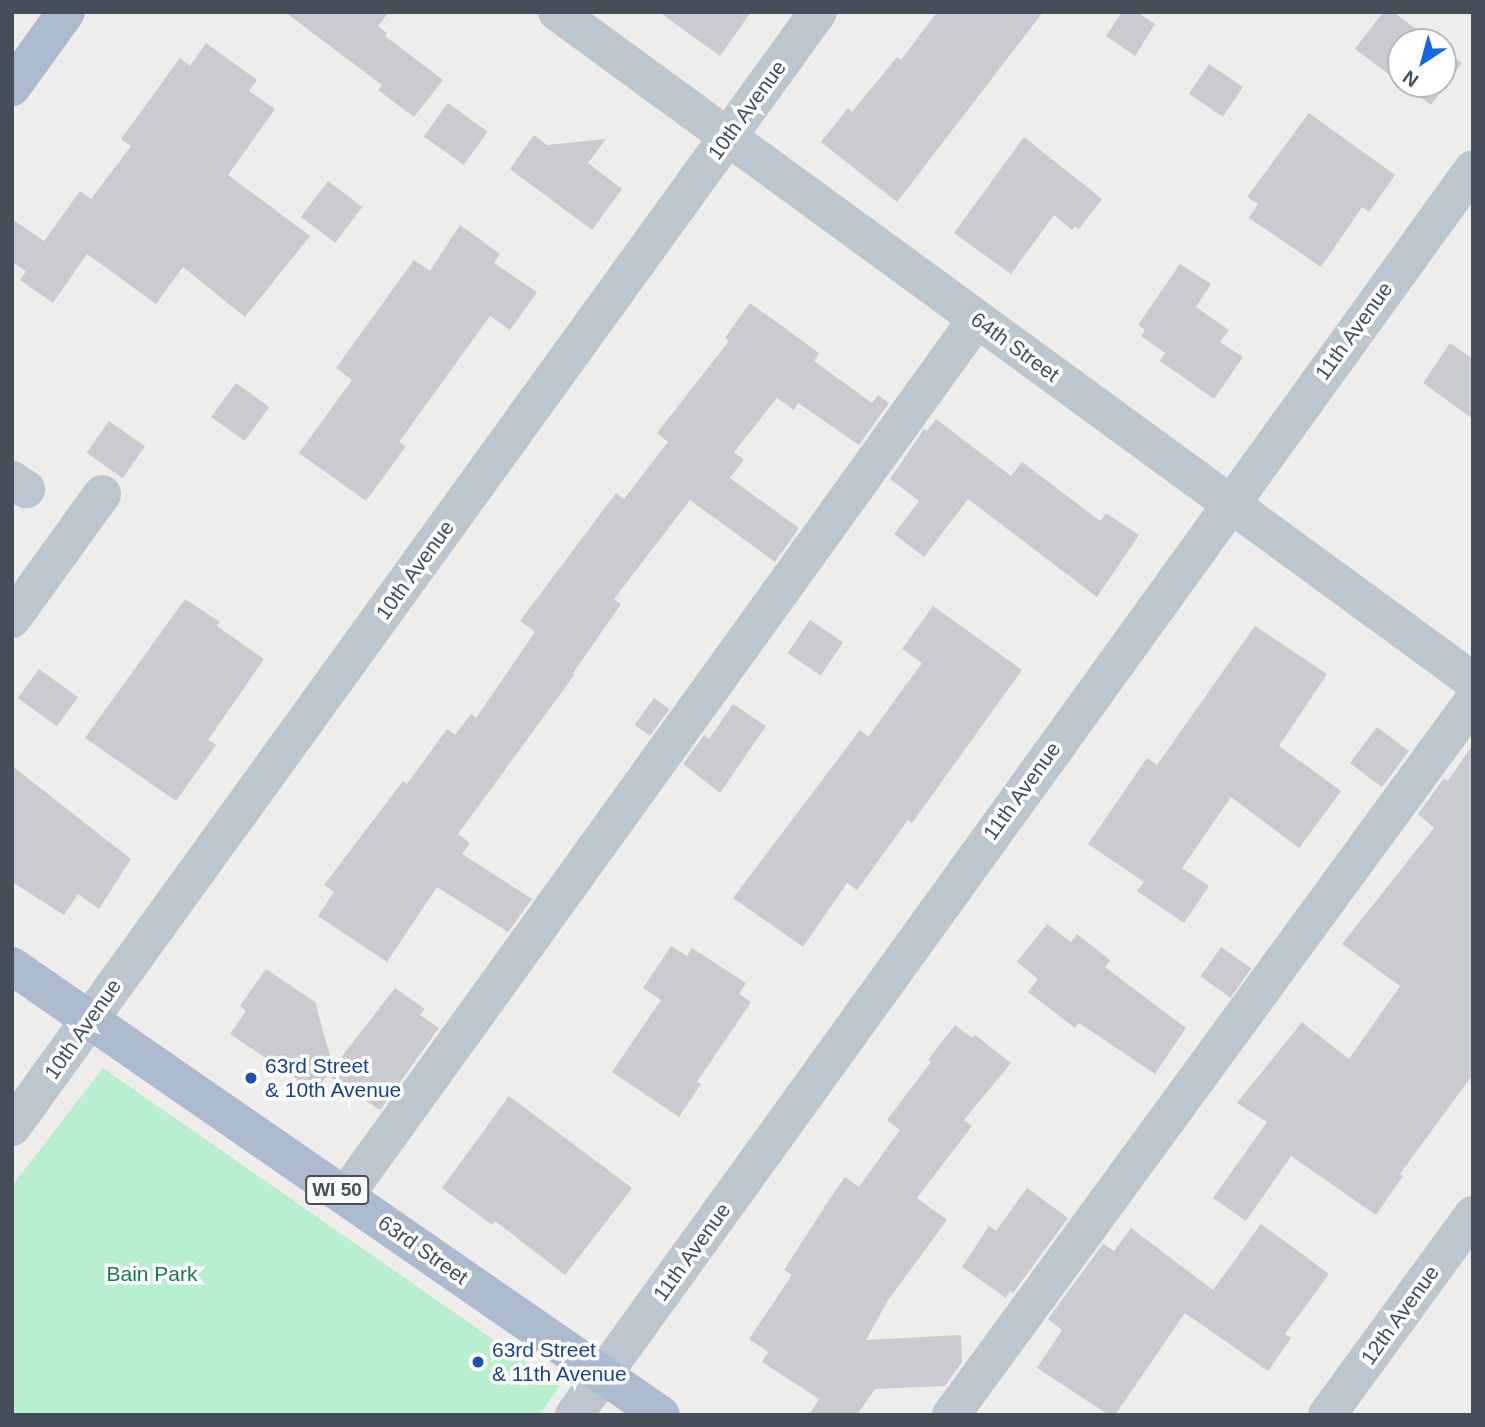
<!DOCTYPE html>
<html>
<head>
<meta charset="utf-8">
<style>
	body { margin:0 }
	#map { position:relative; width:1485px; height:1427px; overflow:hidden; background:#efecec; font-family:Helvetica,sans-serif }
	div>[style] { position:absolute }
	.green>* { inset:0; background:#b8efcf }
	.building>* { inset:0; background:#c9cbd1; transform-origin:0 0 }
	.minor>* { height:38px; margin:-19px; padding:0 19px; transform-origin:19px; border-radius:19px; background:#bcc6cf }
	.major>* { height:38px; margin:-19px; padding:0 19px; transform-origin:19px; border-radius:19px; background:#abbacc }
	.dots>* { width:19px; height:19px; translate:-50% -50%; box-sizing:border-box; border:4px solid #fff; border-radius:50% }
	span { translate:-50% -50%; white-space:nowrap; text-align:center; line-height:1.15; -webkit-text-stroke:7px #fff; paint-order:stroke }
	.shield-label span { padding:2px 5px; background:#fff; border:2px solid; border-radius:5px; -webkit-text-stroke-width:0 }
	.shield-label { font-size:19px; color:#444f5a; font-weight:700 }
	.street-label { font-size:21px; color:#444f5a }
	.transit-label { font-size:21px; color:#164399 }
	.left { translate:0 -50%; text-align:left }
	.park-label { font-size:21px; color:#157b4c }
	.frame { position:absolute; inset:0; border:14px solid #444f5a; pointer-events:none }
	.north { position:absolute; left:1387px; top:28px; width:70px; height:70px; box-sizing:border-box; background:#fff; border:2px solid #b4b9bd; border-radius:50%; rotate:216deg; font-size:19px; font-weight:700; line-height:28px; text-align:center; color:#444f5a }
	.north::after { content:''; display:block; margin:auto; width:24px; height:32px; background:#1566e0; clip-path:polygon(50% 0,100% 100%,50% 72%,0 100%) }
</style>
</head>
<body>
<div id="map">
	<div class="green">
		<div style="clip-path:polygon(103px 1068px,560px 1386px,539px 1415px,12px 1415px,12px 1186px)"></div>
	</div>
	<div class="building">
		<div style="clip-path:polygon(285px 12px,389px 12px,378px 26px,387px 33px,385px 36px,443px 80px,414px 117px,378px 90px,382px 85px)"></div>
		<div style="clip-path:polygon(659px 12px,751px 12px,720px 56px)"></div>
		<div style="clip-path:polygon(937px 12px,1043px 12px,897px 202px,821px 142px,848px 108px,852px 112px,897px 57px,901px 60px)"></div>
		<div style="clip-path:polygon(1122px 12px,1137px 12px,1155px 24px,1135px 56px,1106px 36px)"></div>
		<div style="clip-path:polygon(1383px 12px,1393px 12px,1434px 42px,1401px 42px,1401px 83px,1355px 49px)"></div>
		<div style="clip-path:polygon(206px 43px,257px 80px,249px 91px,275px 109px,228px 175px,310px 236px,245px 317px,183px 267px,156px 304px,87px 254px,53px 303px,20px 280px,26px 271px,12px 262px,12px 219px,44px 241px,80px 191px,91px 199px,131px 146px,121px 139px,180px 58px,190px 66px)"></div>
		<div style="clip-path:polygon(1443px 49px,1462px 63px,1431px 105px,1403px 84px,1443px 84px)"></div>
		<div style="left:1209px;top:64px;width:41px;height:36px;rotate:34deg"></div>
		<div style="left:448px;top:103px;width:49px;height:41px;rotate:36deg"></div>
		<div style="clip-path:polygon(1309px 113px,1395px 175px,1369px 212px,1362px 207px,1321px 267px,1249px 218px,1258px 204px,1247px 197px)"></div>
		<div style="clip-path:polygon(534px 135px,547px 145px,606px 139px,588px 163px,622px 189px,592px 230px,510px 169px)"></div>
		<div style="clip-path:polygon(1024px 137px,1102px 199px,1079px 229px,1075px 226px,1072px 230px,1054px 215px,1011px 274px,954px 233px)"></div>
		<div style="left:328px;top:181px;width:43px;height:45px;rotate:37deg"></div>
		<div style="clip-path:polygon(460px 225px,500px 254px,494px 263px,537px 292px,510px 330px,490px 316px,399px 442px,406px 446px,366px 501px,299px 453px,352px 380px,336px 368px,414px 260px,430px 271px)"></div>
		<div style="clip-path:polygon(1180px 264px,1211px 284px,1196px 307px,1229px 330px,1220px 342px,1243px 357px,1214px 399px,1160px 361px,1165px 353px,1141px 336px,1145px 330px,1138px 325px)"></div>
		<div style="clip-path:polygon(750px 303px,819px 353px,814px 361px,872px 403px,878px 395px,889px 403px,859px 445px,798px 403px,794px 410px,777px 398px,734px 452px,744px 460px,730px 478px,799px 528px,775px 562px,690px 500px,614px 599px,621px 604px,573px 673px,575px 674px,458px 834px,470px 843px,462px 854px,532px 899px,508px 932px,437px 887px,387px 962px,318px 916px,334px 892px,324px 885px,403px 781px,407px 784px,447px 729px,455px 735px,471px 714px,476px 718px,535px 632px,520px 621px,616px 493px,624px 499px,668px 442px,657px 433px,729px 341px,725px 338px)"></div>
		<div style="clip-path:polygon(1450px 343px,1473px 359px,1473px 419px,1423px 383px)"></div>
		<div style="left:236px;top:383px;width:41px;height:42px;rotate:36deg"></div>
		<div style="clip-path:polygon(936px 419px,1011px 476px,1022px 462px,1100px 521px,1106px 513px,1139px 535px,1097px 597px,968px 499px,924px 557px,894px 534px,919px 501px,890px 479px,924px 429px,927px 431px)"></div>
		<div style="left:109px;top:421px;width:44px;height:39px;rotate:35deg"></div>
		<div style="clip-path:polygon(185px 599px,220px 622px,217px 626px,264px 659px,208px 740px,216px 745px,176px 801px,85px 738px)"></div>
		<div style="clip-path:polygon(933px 606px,1022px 670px,912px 823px,908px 820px,857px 890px,847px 883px,803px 947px,733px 898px,860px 730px,868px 737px,922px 663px,902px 649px)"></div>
		<div style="left:810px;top:620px;width:40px;height:40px;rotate:34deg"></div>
		<div style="clip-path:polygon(1255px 626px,1327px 674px,1279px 746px,1341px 791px,1299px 848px,1231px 797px,1182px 868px,1209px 886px,1184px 923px,1137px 891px,1144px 882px,1088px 844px,1147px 758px,1157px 765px)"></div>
		<div style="left:39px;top:669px;width:48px;height:36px;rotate:36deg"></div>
		<div style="left:654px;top:698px;width:19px;height:33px;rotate:36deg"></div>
		<div style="clip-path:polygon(733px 704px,766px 726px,720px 793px,683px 764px,704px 735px,709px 739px)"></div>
		<div style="left:1377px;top:727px;width:40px;height:45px;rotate:37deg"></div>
		<div style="clip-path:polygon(1473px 744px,1473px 1074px,1400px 1174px,1403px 1176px,1376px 1215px,1291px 1156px,1246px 1221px,1213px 1198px,1267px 1122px,1237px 1103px,1302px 1022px,1349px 1059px,1400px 986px,1342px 944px,1434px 828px,1418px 814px,1444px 778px,1448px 781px)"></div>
		<div style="clip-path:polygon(12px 766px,131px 859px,99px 909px,78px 894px,64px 915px,12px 882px)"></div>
		<div style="clip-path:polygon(1047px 924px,1071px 942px,1077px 934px,1110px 960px,1105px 967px,1186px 1028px,1155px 1074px,1079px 1023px,1075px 1028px,1028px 992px,1038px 979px,1017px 962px)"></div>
		<div style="clip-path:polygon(671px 946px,687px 956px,692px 948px,746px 983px,739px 994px,751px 1002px,697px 1082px,701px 1084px,679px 1117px,612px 1072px,661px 1000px,643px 988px)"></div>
		<div style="left:1221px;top:947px;width:37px;height:36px;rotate:35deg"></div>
		<div style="clip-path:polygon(266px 969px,315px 1002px,333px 1067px,329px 1073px,395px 988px,425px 1009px,420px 1015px,439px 1028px,380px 1110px,327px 1075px,316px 1092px,230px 1034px,246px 1011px,240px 1006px)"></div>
		<div style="clip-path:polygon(955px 1025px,972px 1038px,975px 1035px,1011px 1063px,964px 1120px,972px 1126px,917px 1198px,947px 1220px,888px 1300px,866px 1340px,961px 1335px,962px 1362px,945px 1386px,875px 1389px,857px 1415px,809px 1415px,819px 1399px,762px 1362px,768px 1352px,749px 1339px,792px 1275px,784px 1270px,831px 1197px,845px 1177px,859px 1187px,900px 1130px,887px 1120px,931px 1062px,928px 1060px)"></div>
		<div style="clip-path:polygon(509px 1096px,632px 1188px,565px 1275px,495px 1221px,492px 1225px,442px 1188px)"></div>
		<div style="clip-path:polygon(1027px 1188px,1068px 1218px,1013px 1293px,1010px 1291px,1006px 1298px,962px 1267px,989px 1226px,996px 1231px)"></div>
		<div style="clip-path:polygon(1261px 1224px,1329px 1274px,1285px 1334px,1291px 1338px,1268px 1371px,1185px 1313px,1115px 1415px,1109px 1415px,1037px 1368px,1062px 1330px,1048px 1319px,1103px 1244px,1114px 1251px,1131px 1228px,1213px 1290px)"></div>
	</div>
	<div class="minor">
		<div style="left:557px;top:12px;width:1134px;rotate:36.14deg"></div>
		<div style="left:12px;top:480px;width:17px;rotate:33deg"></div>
		<div style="left:12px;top:619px;width:154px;rotate:-54.2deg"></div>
		<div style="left:12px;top:1127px;width:1376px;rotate:-54.14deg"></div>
		<div style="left:345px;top:1196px;width:1080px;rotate:-54.23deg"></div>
		<div style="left:574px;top:1415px;width:1536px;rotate:-54.19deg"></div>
		<div style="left:951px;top:1415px;width:884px;rotate:-53.83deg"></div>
		<div style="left:1327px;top:1415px;width:248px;rotate:-53.9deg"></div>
	</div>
	<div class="major">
		<div style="left:12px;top:87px;width:92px;rotate:-54.2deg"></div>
		<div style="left:12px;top:966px;width:789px;rotate:34.68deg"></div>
	</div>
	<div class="dots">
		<div style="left:251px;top:1078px;background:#1a4fb4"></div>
		<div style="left:478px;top:1362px;background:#1a4fb4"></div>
	</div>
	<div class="shield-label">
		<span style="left:337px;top:1190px">WI 50</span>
	</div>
	<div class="street-label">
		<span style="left:747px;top:110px;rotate:-54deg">10th Avenue</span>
		<span style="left:1354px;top:331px;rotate:-54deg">11th Avenue</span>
		<span style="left:1015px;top:347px;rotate:36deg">64th Street</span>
		<span style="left:415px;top:570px;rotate:-54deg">10th Avenue</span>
		<span style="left:1022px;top:791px;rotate:-54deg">11th Avenue</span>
		<span style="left:83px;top:1029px;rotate:-55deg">10th Avenue</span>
		<span style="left:423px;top:1250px;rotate:35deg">63rd Street</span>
		<span style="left:692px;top:1252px;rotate:-54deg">11th Avenue</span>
		<span style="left:1400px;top:1315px;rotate:-54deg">12th Avenue</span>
	</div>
	<div class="transit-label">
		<span class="left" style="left:265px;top:1078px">63rd Street<br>&amp; 10th Avenue</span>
		<span class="left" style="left:492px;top:1362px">63rd Street<br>&amp; 11th Avenue</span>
	</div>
	<div class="park-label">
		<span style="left:152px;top:1274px">Bain Park</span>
	</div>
	<div class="frame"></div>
	<div class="north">N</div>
</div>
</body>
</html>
